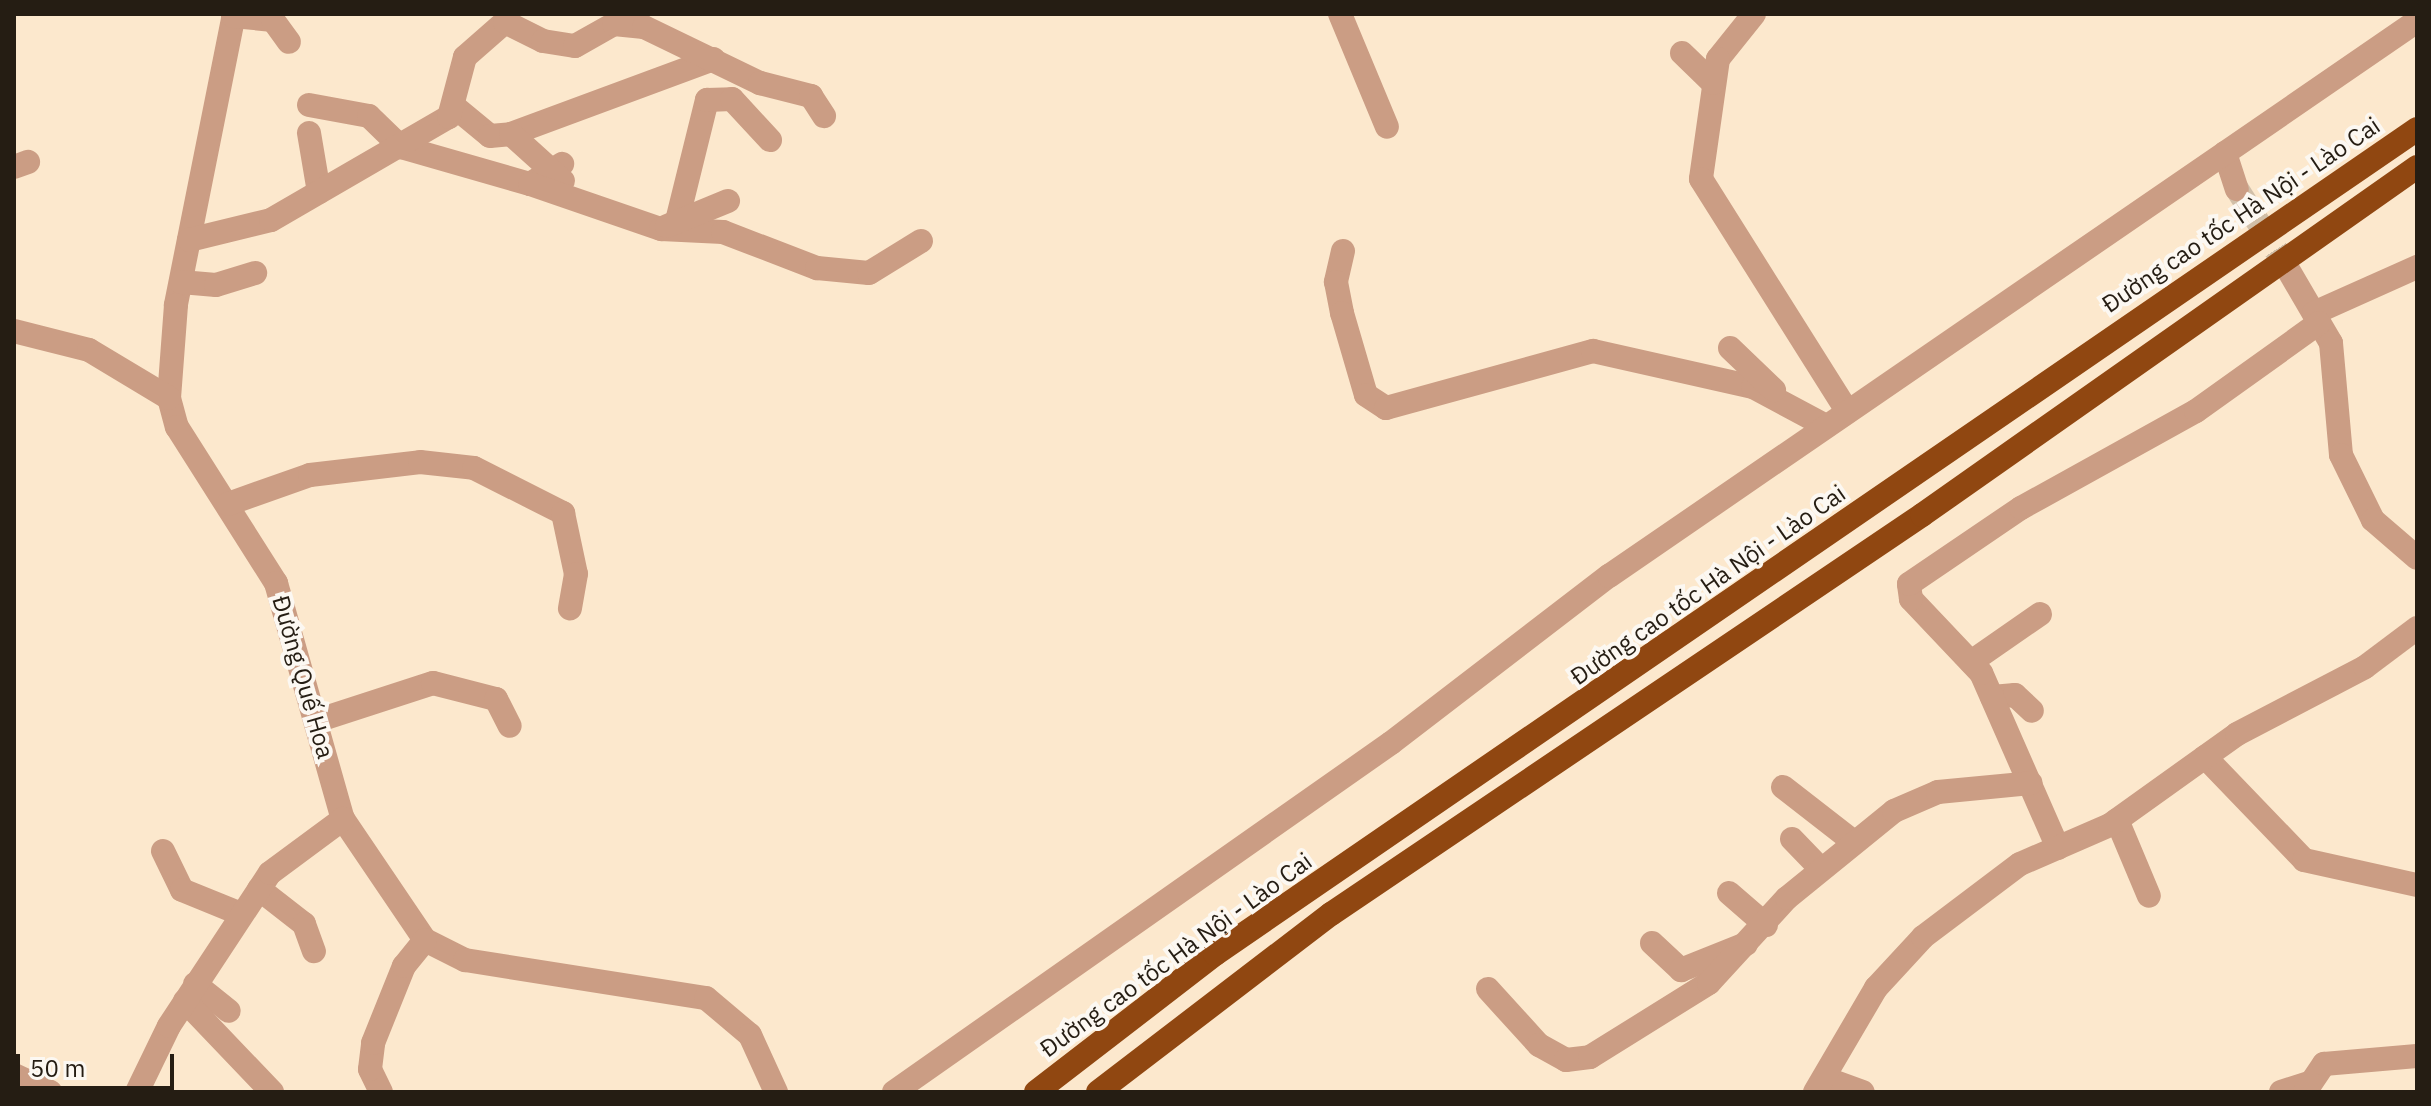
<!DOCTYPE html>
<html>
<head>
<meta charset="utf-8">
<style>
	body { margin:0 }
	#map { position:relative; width:2431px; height:1106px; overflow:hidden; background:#fce8cd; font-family:"IBM Plex Sans",sans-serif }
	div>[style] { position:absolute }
	.minor-tunnel>* { height:24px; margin-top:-12px; transform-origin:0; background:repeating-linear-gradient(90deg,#d1bfa8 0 24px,transparent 0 36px) }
	.minor>* { height:24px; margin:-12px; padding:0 12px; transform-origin:12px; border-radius:12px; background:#cb9d84 }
	.highway>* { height:24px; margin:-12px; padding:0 12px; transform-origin:12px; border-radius:12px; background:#904711 }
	span { translate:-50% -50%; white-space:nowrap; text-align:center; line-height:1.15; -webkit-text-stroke:8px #fcf8f2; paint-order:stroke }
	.street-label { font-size:24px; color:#251d13 }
	.frame { position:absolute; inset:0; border:16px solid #251d13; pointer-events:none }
	.scale { position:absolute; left:16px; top:1054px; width:158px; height:36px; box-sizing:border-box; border:4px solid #251d13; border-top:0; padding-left:10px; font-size:24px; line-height:28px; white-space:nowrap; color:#251d13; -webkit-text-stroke:6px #fcf8f2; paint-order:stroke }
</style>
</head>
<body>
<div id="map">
	<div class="minor-tunnel">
		<div style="left:2237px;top:189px;width:91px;rotate:57.5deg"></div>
	</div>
	<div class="minor">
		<div style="left:234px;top:14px;width:297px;rotate:101.3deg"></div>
		<div style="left:176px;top:305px;width:93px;rotate:94.3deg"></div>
		<div style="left:169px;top:398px;width:30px;rotate:75deg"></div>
		<div style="left:177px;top:427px;width:185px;rotate:57.6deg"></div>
		<div style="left:276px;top:583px;width:245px;rotate:74.2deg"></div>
		<div style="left:343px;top:819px;width:146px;rotate:55.9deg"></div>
		<div style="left:425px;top:940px;width:45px;rotate:26.6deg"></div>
		<div style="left:465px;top:960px;width:244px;rotate:9deg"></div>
		<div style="left:706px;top:998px;width:57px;rotate:40.1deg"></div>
		<div style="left:750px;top:1035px;width:63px;rotate:65.5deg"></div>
		<div style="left:1340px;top:14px;width:122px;rotate:67.4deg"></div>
		<div style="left:1754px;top:14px;width:58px;rotate:128.7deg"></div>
		<div style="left:1718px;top:59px;width:121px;rotate:98.1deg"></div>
		<div style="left:1701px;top:179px;width:275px;rotate:57.8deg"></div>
		<div style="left:233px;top:16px;width:40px;rotate:5.7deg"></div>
		<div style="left:273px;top:20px;width:27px;rotate:54deg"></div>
		<div style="left:1682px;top:53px;width:43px;rotate:44.1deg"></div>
		<div style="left:309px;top:105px;width:61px;rotate:10.4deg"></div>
		<div style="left:369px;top:116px;width:45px;rotate:44.1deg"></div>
		<div style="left:401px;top:147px;width:134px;rotate:16deg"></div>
		<div style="left:530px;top:184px;width:38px;rotate:-32deg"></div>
		<div style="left:456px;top:108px;width:44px;rotate:39.5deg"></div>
		<div style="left:490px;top:136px;width:21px;rotate:-5deg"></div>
		<div style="left:511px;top:134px;width:216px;rotate:-20.3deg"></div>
		<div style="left:309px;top:133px;width:60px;rotate:80.4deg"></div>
		<div style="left:511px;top:134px;width:70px;rotate:42.1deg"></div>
		<div style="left:2225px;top:153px;width:38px;rotate:72deg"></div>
		<div style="left:14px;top:167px;width:15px;rotate:-20deg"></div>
		<div style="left:530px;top:184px;width:139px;rotate:19deg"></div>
		<div style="left:661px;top:229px;width:62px;rotate:2.8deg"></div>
		<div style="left:723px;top:232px;width:101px;rotate:21deg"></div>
		<div style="left:817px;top:268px;width:52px;rotate:5.5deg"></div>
		<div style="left:869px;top:273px;width:61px;rotate:-31.6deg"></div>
		<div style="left:677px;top:221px;width:125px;rotate:-76.1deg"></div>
		<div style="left:707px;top:100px;width:25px;rotate:-2deg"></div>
		<div style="left:732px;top:99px;width:56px;rotate:47.2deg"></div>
		<div style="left:667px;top:226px;width:66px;rotate:-22.3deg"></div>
		<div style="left:189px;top:240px;width:84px;rotate:-13.7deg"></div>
		<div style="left:271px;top:220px;width:206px;rotate:-30.1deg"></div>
		<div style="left:449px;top:117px;width:62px;rotate:-75.1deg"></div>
		<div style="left:465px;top:57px;width:53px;rotate:-41.2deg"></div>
		<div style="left:505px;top:22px;width:42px;rotate:26.6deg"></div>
		<div style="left:543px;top:41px;width:32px;rotate:9deg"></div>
		<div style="left:575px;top:46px;width:45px;rotate:-29.4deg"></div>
		<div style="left:614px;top:24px;width:30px;rotate:6deg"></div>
		<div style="left:644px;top:27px;width:129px;rotate:25.8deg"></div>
		<div style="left:760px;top:83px;width:53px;rotate:14.3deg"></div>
		<div style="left:811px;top:96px;width:24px;rotate:57deg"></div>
		<div style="left:1343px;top:251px;width:32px;rotate:103deg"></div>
		<div style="left:1336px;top:282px;width:32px;rotate:79deg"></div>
		<div style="left:1342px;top:313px;width:85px;rotate:73.7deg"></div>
		<div style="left:1366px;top:395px;width:24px;rotate:33deg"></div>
		<div style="left:1386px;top:408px;width:215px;rotate:-15.4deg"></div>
		<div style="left:1593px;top:351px;width:164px;rotate:12.7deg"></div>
		<div style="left:1753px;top:387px;width:83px;rotate:28.1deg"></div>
		<div style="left:2286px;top:266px;width:89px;rotate:59.7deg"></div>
		<div style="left:2331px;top:343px;width:112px;rotate:84.9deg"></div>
		<div style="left:2341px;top:455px;width:72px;rotate:63.8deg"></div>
		<div style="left:2373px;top:520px;width:58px;rotate:40.8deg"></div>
		<div style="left:181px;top:282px;width:35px;rotate:5deg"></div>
		<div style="left:216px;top:285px;width:41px;rotate:-17.1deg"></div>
		<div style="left:2314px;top:313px;width:113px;rotate:-24.1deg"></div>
		<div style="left:14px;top:331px;width:77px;rotate:14.2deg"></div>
		<div style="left:89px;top:350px;width:93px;rotate:31deg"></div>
		<div style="left:1730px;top:348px;width:61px;rotate:43.7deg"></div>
		<div style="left:228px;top:504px;width:87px;rotate:-19.5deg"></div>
		<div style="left:310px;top:475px;width:111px;rotate:-6.7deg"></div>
		<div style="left:420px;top:462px;width:54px;rotate:6.3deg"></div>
		<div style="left:474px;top:468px;width:100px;rotate:26.8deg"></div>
		<div style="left:563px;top:513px;width:62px;rotate:78deg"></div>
		<div style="left:576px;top:574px;width:35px;rotate:100deg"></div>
		<div style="left:1971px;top:662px;width:84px;rotate:-34.8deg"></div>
		<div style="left:1992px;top:697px;width:23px;rotate:-5deg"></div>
		<div style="left:2015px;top:695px;width:23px;rotate:43deg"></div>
		<div style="left:316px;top:721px;width:123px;rotate:-18deg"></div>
		<div style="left:433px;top:683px;width:65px;rotate:14.3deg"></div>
		<div style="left:496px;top:699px;width:30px;rotate:63deg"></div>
		<div style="left:2205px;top:757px;width:143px;rotate:46.1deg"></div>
		<div style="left:2304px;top:860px;width:116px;rotate:12.5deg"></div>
		<div style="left:1783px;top:787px;width:90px;rotate:37.8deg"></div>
		<div style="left:2117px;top:820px;width:82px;rotate:67.2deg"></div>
		<div style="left:1792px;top:839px;width:42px;rotate:46deg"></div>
		<div style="left:2058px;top:848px;width:191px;rotate:-113.7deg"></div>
		<div style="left:1981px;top:673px;width:102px;rotate:-133.4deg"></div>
		<div style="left:1911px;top:599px;width:15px;rotate:-98deg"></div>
		<div style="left:1909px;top:584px;width:135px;rotate:-34.2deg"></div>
		<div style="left:2021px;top:508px;width:200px;rotate:-29deg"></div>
		<div style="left:2196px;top:411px;width:151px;rotate:-35.6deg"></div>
		<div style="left:163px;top:851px;width:43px;rotate:64deg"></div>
		<div style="left:182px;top:890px;width:64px;rotate:22.1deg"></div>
		<div style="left:259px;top:889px;width:57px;rotate:37.9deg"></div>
		<div style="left:304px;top:924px;width:29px;rotate:70deg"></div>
		<div style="left:1729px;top:893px;width:49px;rotate:40.9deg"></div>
		<div style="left:1652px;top:943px;width:40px;rotate:43deg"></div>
		<div style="left:1681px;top:970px;width:70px;rotate:-21.8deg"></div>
		<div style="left:195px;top:984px;width:43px;rotate:38.5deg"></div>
		<div style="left:1488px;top:989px;width:76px;rotate:47.7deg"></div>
		<div style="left:1539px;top:1045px;width:31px;rotate:29deg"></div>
		<div style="left:1566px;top:1060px;width:24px;rotate:-7deg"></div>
		<div style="left:1590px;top:1057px;width:140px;rotate:-31.9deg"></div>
		<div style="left:1709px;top:983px;width:115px;rotate:-47.5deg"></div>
		<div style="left:1787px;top:898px;width:138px;rotate:-39.1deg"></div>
		<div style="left:1894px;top:811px;width:48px;rotate:-23.4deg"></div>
		<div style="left:1938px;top:792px;width:93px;rotate:-5.5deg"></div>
		<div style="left:185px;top:1001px;width:126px;rotate:46.3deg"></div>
		<div style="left:14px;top:1075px;width:40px;rotate:25deg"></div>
		<div style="left:1827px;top:1079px;width:38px;rotate:20deg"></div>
		<div style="left:137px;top:1092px;width:73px;rotate:-64.1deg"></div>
		<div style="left:169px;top:1026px;width:183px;rotate:-56.6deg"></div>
		<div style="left:270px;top:873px;width:91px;rotate:-36.5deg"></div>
		<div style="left:381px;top:1092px;width:25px;rotate:-116deg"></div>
		<div style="left:370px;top:1069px;width:26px;rotate:-83deg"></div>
		<div style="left:373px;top:1043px;width:83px;rotate:-68.1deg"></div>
		<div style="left:404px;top:966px;width:33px;rotate:-51deg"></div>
		<div style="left:894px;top:1092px;width:607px;rotate:-35.08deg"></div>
		<div style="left:1391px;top:743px;width:275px;rotate:-37.5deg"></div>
		<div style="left:1609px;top:576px;width:980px;rotate:-34.48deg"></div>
		<div style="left:1815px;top:1092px;width:121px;rotate:-59.6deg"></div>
		<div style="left:1876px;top:988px;width:69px;rotate:-47.3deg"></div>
		<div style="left:1923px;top:937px;width:121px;rotate:-37deg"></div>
		<div style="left:2020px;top:864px;width:98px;rotate:-23.4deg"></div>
		<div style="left:2110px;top:825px;width:156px;rotate:-35.6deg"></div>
		<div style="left:2237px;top:734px;width:144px;rotate:-27.6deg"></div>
		<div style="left:2365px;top:667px;width:65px;rotate:-36.9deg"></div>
		<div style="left:2281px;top:1092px;width:28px;rotate:-18deg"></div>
		<div style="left:2305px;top:1092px;width:34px;rotate:-56deg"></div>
		<div style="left:2324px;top:1064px;width:93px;rotate:-4.9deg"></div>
	</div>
	<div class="highway">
		<div style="left:1036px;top:1092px;width:226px;rotate:-37.6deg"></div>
		<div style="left:1215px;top:954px;width:1458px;rotate:-34.46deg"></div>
		<div style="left:1098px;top:1092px;width:293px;rotate:-37.4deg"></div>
		<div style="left:1331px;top:914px;width:713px;rotate:-34.02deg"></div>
		<div style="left:1922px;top:515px;width:605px;rotate:-35.11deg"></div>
	</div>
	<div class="street-label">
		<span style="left:2241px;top:215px;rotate:-34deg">Đường cao tốc Hà Nội - Lào Cai</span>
		<span style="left:1708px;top:585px;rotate:-35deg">Đường cao tốc Hà Nội - Lào Cai</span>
		<span style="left:303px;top:677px;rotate:74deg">Đường Quế Hoa</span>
		<span style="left:1176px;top:955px;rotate:-36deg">Đường cao tốc Hà Nội - Lào Cai</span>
	</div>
	<div class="frame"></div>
	<div class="scale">50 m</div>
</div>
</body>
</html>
